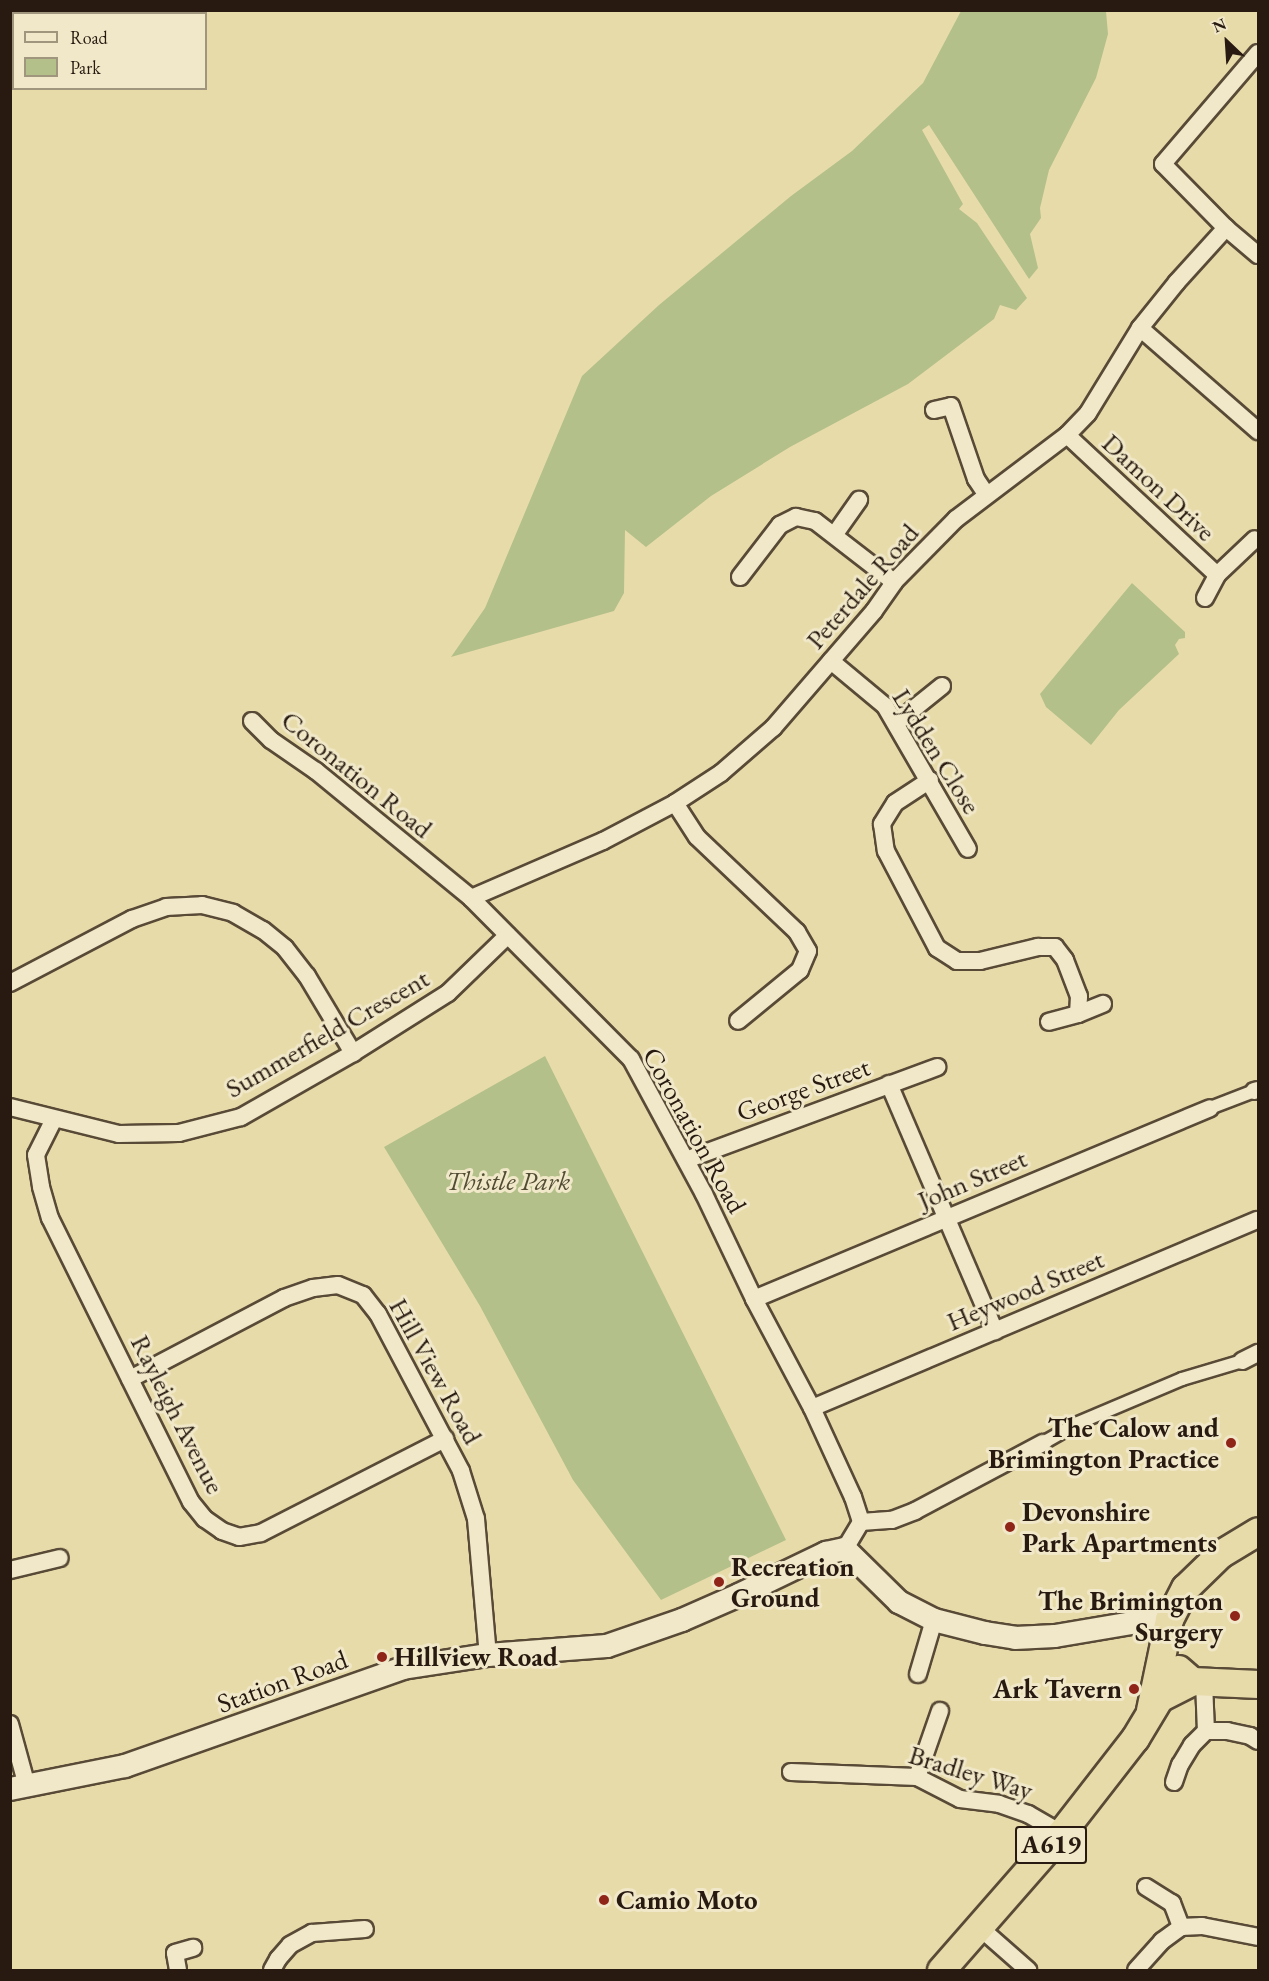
<!DOCTYPE html>
<html>
<head>
<meta charset="utf-8">
<style>
	body { margin:0 }
	#map { position:relative; width:1269px; height:1981px; overflow:hidden; background:#e8dbaa; font-family:"EB Garamond",serif }
	div>[style] { position:absolute }
	.green>* { inset:0; background:#b4c08a }
	.roads { filter:drop-shadow(2px 0 #584a36) drop-shadow(-2px 0 #584a36) drop-shadow(0 2px #584a36) drop-shadow(0 -2px #584a36) }
	.pedestrian>* { height:12px; margin:-6px; padding:0 6px; transform-origin:6px; border-radius:6px; background:#f0e8c8 }
	.minor>* { height:16px; margin:-8px; padding:0 8px; transform-origin:8px; border-radius:8px; background:#f0e8c8 }
	.secondary>* { height:22px; margin:-11px; padding:0 11px; transform-origin:11px; border-radius:11px; background:#f0e8c8 }
	.trunk>* { height:27px; margin:-13.5px; padding:0 13.5px; transform-origin:13.5px; border-radius:13.5px; background:#e8dbaa }
	.dots>* { width:16px; height:16px; translate:-50% -50%; box-sizing:border-box; border:3px solid #f0e8c8; border-radius:50% }
	span { translate:-50% -50%; white-space:nowrap; text-align:center; line-height:1.15; -webkit-text-stroke:6px #f0e8c8; paint-order:stroke }
	.shield-label span { padding:2px 4px; background:#f0e8c8; border:2px solid; border-radius:4px; -webkit-text-stroke-width:0 }
	.shield-label { font-size:26px; color:#281a10; font-weight:700 }
	.street-label { font-size:27px; color:#281a10 }
	.park-label { font-size:27px; color:#524c35; font-style:italic }
	.poi-label { font-size:27px; color:#281a10; font-weight:700 }
	.right { translate:-100% -50%; text-align:right }
	.left { translate:0 -50%; text-align:left }
	.frame { position:absolute; inset:0; border:12px solid #281a10; pointer-events:none }
	.legend { position:absolute; left:12px; top:12px; width:195px; height:78px; box-sizing:border-box; background:#f0e8c8; border:2px solid #a0967e; margin:0; padding:8px 10px; list-style:none; font-size:18px; color:#281a10 }
	.legend li { display:flex; align-items:center; gap:12px; height:30px }
	.legend b { width:30px; border:2px solid #a0967e }
	.north { position:absolute; left:1197px; top:12px; width:60px; height:60px; -webkit-text-stroke:4px #f0e8c8; paint-order:stroke; rotate:335deg; font-size:16px; font-weight:700; line-height:24px; text-align:center; color:#281a10 }
	.north::after { content:''; display:block; margin:auto; width:21px; height:27px; background:#281a10; clip-path:polygon(50% 0,100% 100%,50% 72%,0 100%) }
</style>
</head>
<body>
<div id="map">
	<div class="green">
		<div style="clip-path:polygon(961px 11px,1106px 11px,1108px 34px,1096px 78px,1049px 170px,1040px 208px,1041px 218px,1030px 234px,1038px 268px,1029px 279px,929px 125px,922px 130px,963px 204px,959px 209px,977px 223px,1027px 298px,1016px 310px,1000px 305px,994px 319px,908px 384px,790px 447px,711px 496px,646px 547px,625px 530px,624px 593px,614px 611px,451px 657px,485px 608px,582px 376px,659px 305px,791px 196px,852px 151px,923px 83px)"></div>
		<div style="clip-path:polygon(1132px 583px,1185px 632px,1185px 638px,1179px 639px,1175px 645px,1179px 654px,1119px 710px,1091px 745px,1046px 707px,1040px 694px)"></div>
		<div style="clip-path:polygon(545px 1056px,786px 1540px,661px 1600px,573px 1480px,480px 1306px,384px 1147px)"></div>
	</div>
	<div class="roads">
		<div class="pedestrian">
			<div style="left:1210px;top:1108px;width:47px;rotate:-21.1deg"></div>
			<div style="left:1043px;top:1443px;width:40px;rotate:-29.7deg"></div>
			<div style="left:1078px;top:1423px;width:113px;rotate:-22.9deg"></div>
			<div style="left:1182px;top:1379px;width:63px;rotate:-16.7deg"></div>
		</div>
		<div class="minor">
			<div style="left:1258px;top:53px;width:146px;rotate:130.6deg"></div>
			<div style="left:1163px;top:164px;width:90px;rotate:45.5deg"></div>
			<div style="left:1226px;top:228px;width:42px;rotate:40.2deg"></div>
			<div style="left:1140px;top:328px;width:157px;rotate:41.1deg"></div>
			<div style="left:934px;top:410px;width:17px;rotate:-13deg"></div>
			<div style="left:951px;top:406px;width:77px;rotate:71.1deg"></div>
			<div style="left:976px;top:479px;width:18px;rotate:56deg"></div>
			<div style="left:1067px;top:435px;width:205px;rotate:43deg"></div>
			<div style="left:835px;top:534px;width:42px;rotate:-54.8deg"></div>
			<div style="left:740px;top:577px;width:66px;rotate:-52.4deg"></div>
			<div style="left:780px;top:525px;width:18px;rotate:-27deg"></div>
			<div style="left:796px;top:517px;width:19px;rotate:12deg"></div>
			<div style="left:815px;top:521px;width:100px;rotate:37.7deg"></div>
			<div style="left:1205px;top:598px;width:26px;rotate:-62deg"></div>
			<div style="left:1217px;top:575px;width:52px;rotate:-43.5deg"></div>
			<div style="left:831px;top:661px;width:70px;rotate:39.8deg"></div>
			<div style="left:885px;top:706px;width:165px;rotate:59.9deg"></div>
			<div style="left:252px;top:721px;width:27px;rotate:45deg"></div>
			<div style="left:271px;top:740px;width:55px;rotate:34.6deg"></div>
			<div style="left:316px;top:771px;width:200px;rotate:39.3deg"></div>
			<div style="left:471px;top:898px;width:227px;rotate:45.2deg"></div>
			<div style="left:631px;top:1059px;width:153px;rotate:61.6deg"></div>
			<div style="left:704px;top:1194px;width:116px;rotate:64.5deg"></div>
			<div style="left:754px;top:1299px;width:123px;rotate:62deg"></div>
			<div style="left:812px;top:1408px;width:98px;rotate:65.3deg"></div>
			<div style="left:853px;top:1497px;width:26px;rotate:72deg"></div>
			<div style="left:861px;top:1522px;width:31px;rotate:121deg"></div>
			<div style="left:896px;top:723px;width:59px;rotate:-38.8deg"></div>
			<div style="left:930px;top:780px;width:42px;rotate:146.7deg"></div>
			<div style="left:895px;top:803px;width:25px;rotate:122deg"></div>
			<div style="left:882px;top:824px;width:27px;rotate:82deg"></div>
			<div style="left:886px;top:851px;width:110px;rotate:62.3deg"></div>
			<div style="left:937px;top:948px;width:24px;rotate:33deg"></div>
			<div style="left:957px;top:961px;width:23px"></div>
			<div style="left:980px;top:961px;width:60px;rotate:-13.6deg"></div>
			<div style="left:1038px;top:947px;width:17px"></div>
			<div style="left:1055px;top:947px;width:16px;rotate:52deg"></div>
			<div style="left:1065px;top:960px;width:39px;rotate:69deg"></div>
			<div style="left:1079px;top:996px;width:18px;rotate:93deg"></div>
			<div style="left:1078px;top:1014px;width:30px;rotate:165deg"></div>
			<div style="left:675px;top:803px;width:40px;rotate:57.1deg"></div>
			<div style="left:697px;top:837px;width:138px;rotate:43.5deg"></div>
			<div style="left:797px;top:932px;width:22px;rotate:60deg"></div>
			<div style="left:808px;top:951px;width:21px;rotate:113deg"></div>
			<div style="left:800px;top:970px;width:80px;rotate:140.6deg"></div>
			<div style="left:471px;top:898px;width:144px;rotate:-23.4deg"></div>
			<div style="left:603px;top:841px;width:81px;rotate:-27.8deg"></div>
			<div style="left:675px;top:803px;width:55px;rotate:-33.1deg"></div>
			<div style="left:721px;top:773px;width:69px;rotate:-40.9deg"></div>
			<div style="left:773px;top:728px;width:155px;rotate:-49.2deg"></div>
			<div style="left:874px;top:611px;width:35px;rotate:-55deg"></div>
			<div style="left:894px;top:582px;width:88px;rotate:-45.5deg"></div>
			<div style="left:956px;top:519px;width:139px;rotate:-37.1deg"></div>
			<div style="left:1067px;top:435px;width:30px;rotate:-46deg"></div>
			<div style="left:1088px;top:413px;width:100px;rotate:-58.5deg"></div>
			<div style="left:1140px;top:328px;width:59px;rotate:-51.2deg"></div>
			<div style="left:1177px;top:282px;width:73px;rotate:-47.8deg"></div>
			<div style="left:10px;top:983px;width:138px;rotate:-27.7deg"></div>
			<div style="left:132px;top:919px;width:36px;rotate:-19deg"></div>
			<div style="left:166px;top:907px;width:36px;rotate:-3deg"></div>
			<div style="left:202px;top:905px;width:32px;rotate:14deg"></div>
			<div style="left:233px;top:913px;width:34px;rotate:30deg"></div>
			<div style="left:263px;top:930px;width:28px;rotate:39deg"></div>
			<div style="left:285px;top:948px;width:36px;rotate:52deg"></div>
			<div style="left:307px;top:976px;width:90px;rotate:59.1deg"></div>
			<div style="left:1078px;top:1014px;width:27px;rotate:-22deg"></div>
			<div style="left:889px;top:1084px;width:269px;rotate:66.8deg"></div>
			<div style="left:1254px;top:1091px;width:4px;rotate:-14deg"></div>
			<div style="left:10px;top:1107px;width:112px;rotate:13.9deg"></div>
			<div style="left:119px;top:1134px;width:60px;rotate:-1deg"></div>
			<div style="left:179px;top:1133px;width:64px;rotate:-14.5deg"></div>
			<div style="left:241px;top:1117px;width:129px;rotate:-29.7deg"></div>
			<div style="left:353px;top:1053px;width:112px;rotate:-32.3deg"></div>
			<div style="left:448px;top:993px;width:83px;rotate:-44deg"></div>
			<div style="left:54px;top:1119px;width:40px;rotate:116.6deg"></div>
			<div style="left:36px;top:1155px;width:32px;rotate:81deg"></div>
			<div style="left:41px;top:1187px;width:32px;rotate:74deg"></div>
			<div style="left:50px;top:1218px;width:317px;rotate:63.6deg"></div>
			<div style="left:191px;top:1502px;width:22px;rotate:51deg"></div>
			<div style="left:205px;top:1519px;width:21px;rotate:35deg"></div>
			<div style="left:222px;top:1531px;width:18px;rotate:19deg"></div>
			<div style="left:239px;top:1537px;width:22px;rotate:-10deg"></div>
			<div style="left:261px;top:1533px;width:207px;rotate:-27.1deg"></div>
			<div style="left:686px;top:1160px;width:268px;rotate:-20.3deg"></div>
			<div style="left:754px;top:1299px;width:494px;rotate:-22.7deg"></div>
			<div style="left:1242px;top:1361px;width:18px;rotate:-27deg"></div>
			<div style="left:130px;top:1379px;width:174px;rotate:-27.7deg"></div>
			<div style="left:284px;top:1298px;width:31px;rotate:-19deg"></div>
			<div style="left:313px;top:1288px;width:25px;rotate:-7deg"></div>
			<div style="left:338px;top:1285px;width:27px;rotate:22deg"></div>
			<div style="left:363px;top:1295px;width:24px;rotate:52deg"></div>
			<div style="left:378px;top:1314px;width:178px;rotate:62.1deg"></div>
			<div style="left:461px;top:1471px;width:50px;rotate:72.6deg"></div>
			<div style="left:476px;top:1519px;width:137px;rotate:85deg"></div>
			<div style="left:812px;top:1408px;width:484px;rotate:-22.9deg"></div>
			<div style="left:861px;top:1522px;width:31px;rotate:-4deg"></div>
			<div style="left:892px;top:1520px;width:25px;rotate:-21deg"></div>
			<div style="left:915px;top:1511px;width:145px;rotate:-28deg"></div>
			<div style="left:10px;top:1570px;width:51px;rotate:-13.5deg"></div>
			<div style="left:918px;top:1674px;width:56px;rotate:-73.5deg"></div>
			<div style="left:1204px;top:1682px;width:49px;rotate:87.7deg"></div>
			<div style="left:1206px;top:1731px;width:21px"></div>
			<div style="left:1227px;top:1731px;width:24px;rotate:12deg"></div>
			<div style="left:1250px;top:1736px;width:9px;rotate:32deg"></div>
			<div style="left:10px;top:1724px;width:64px;rotate:74.7deg"></div>
			<div style="left:791px;top:1772px;width:126px;rotate:2.3deg"></div>
			<div style="left:917px;top:1777px;width:48px;rotate:27.1deg"></div>
			<div style="left:960px;top:1799px;width:39px;rotate:7deg"></div>
			<div style="left:999px;top:1804px;width:31px;rotate:19deg"></div>
			<div style="left:1028px;top:1814px;width:38px;rotate:30deg"></div>
			<div style="left:917px;top:1777px;width:70px;rotate:-70.8deg"></div>
			<div style="left:1174px;top:1782px;width:18px;rotate:-71deg"></div>
			<div style="left:1180px;top:1765px;width:23px;rotate:-59deg"></div>
			<div style="left:1192px;top:1745px;width:20px;rotate:-45deg"></div>
			<div style="left:1146px;top:1887px;width:31px;rotate:32deg"></div>
			<div style="left:1172px;top:1903px;width:26px;rotate:69deg"></div>
			<div style="left:978px;top:1926px;width:67px;rotate:41.3deg"></div>
			<div style="left:178px;top:1970px;width:17px;rotate:-100deg"></div>
			<div style="left:175px;top:1953px;width:19px;rotate:-16deg"></div>
			<div style="left:272px;top:1970px;width:13px;rotate:-61deg"></div>
			<div style="left:278px;top:1959px;width:18px;rotate:-49deg"></div>
			<div style="left:290px;top:1945px;width:25px;rotate:-29deg"></div>
			<div style="left:312px;top:1933px;width:53px;rotate:-4.3deg"></div>
			<div style="left:1136px;top:1970px;width:39px;rotate:-48deg"></div>
			<div style="left:1162px;top:1941px;width:24px;rotate:-36deg"></div>
			<div style="left:1181px;top:1927px;width:21px;rotate:-3deg"></div>
			<div style="left:1202px;top:1926px;width:57px;rotate:11.1deg"></div>
		</div>
		<div class="secondary">
			<div style="left:10px;top:1789px;width:117px;rotate:-11.3deg"></div>
			<div style="left:125px;top:1766px;width:295px;rotate:-19.4deg"></div>
			<div style="left:403px;top:1668px;width:86px;rotate:-8.7deg"></div>
			<div style="left:488px;top:1655px;width:119px;rotate:-4.3deg"></div>
			<div style="left:607px;top:1646px;width:79px;rotate:-19.1deg"></div>
			<div style="left:682px;top:1620px;width:62px;rotate:-23.7deg"></div>
			<div style="left:739px;top:1595px;width:97px;rotate:-25.8deg"></div>
			<div style="left:826px;top:1553px;width:19px;rotate:-12deg"></div>
			<div style="left:845px;top:1549px;width:76px;rotate:44.5deg"></div>
			<div style="left:899px;top:1602px;width:39px;rotate:27deg"></div>
			<div style="left:934px;top:1620px;width:53px;rotate:14.3deg"></div>
			<div style="left:985px;top:1633px;width:30px;rotate:9deg"></div>
			<div style="left:1015px;top:1638px;width:40px;rotate:-2.9deg"></div>
			<div style="left:1055px;top:1636px;width:96px;rotate:-9.6deg"></div>
			<div style="left:1150px;top:1620px;width:19px;rotate:-3deg"></div>
		</div>
		<div class="trunk">
			<div style="left:1178px;top:1669px;width:18px;rotate:41deg"></div>
			<div style="left:1192px;top:1681px;width:66px;rotate:2.6deg"></div>
			<div style="left:1150px;top:1710px;width:93px;rotate:-78.2deg"></div>
			<div style="left:1169px;top:1619px;width:35px;rotate:-63deg"></div>
			<div style="left:1185px;top:1588px;width:49px;rotate:-44.2deg"></div>
			<div style="left:1220px;top:1554px;width:44px;rotate:-31.2deg"></div>
			<div style="left:941px;top:1970px;width:182px;rotate:-48.8deg"></div>
			<div style="left:1061px;top:1833px;width:120px;rotate:-52.1deg"></div>
			<div style="left:1135px;top:1738px;width:47px;rotate:-59deg"></div>
			<div style="left:1159px;top:1698px;width:37px;rotate:-27deg"></div>
		</div>
	</div>
	<div class="dots">
		<div style="left:1231px;top:1443px;background:#8f2418"></div>
		<div style="left:1010px;top:1527px;background:#8f2418"></div>
		<div style="left:719px;top:1582px;background:#8f2418"></div>
		<div style="left:1235px;top:1616px;background:#8f2418"></div>
		<div style="left:382px;top:1657px;background:#8f2418"></div>
		<div style="left:1134px;top:1689px;background:#8f2418"></div>
		<div style="left:604px;top:1900px;background:#8f2418"></div>
	</div>
	<div class="shield-label">
		<span style="left:1051px;top:1845px">A619</span>
	</div>
	<div class="street-label">
		<span style="left:1159px;top:487px;rotate:43deg">Damon Drive</span>
		<span style="left:862px;top:586px;rotate:-49deg">Peterdale Road</span>
		<span style="left:937px;top:751px;rotate:58deg">Lydden Close</span>
		<span style="left:357px;top:774px;rotate:39deg">Coronation Road</span>
		<span style="left:327px;top:1033px;rotate:-30deg">Summerfield Crescent</span>
		<span style="left:803px;top:1089px;rotate:-20deg">George Street</span>
		<span style="left:695px;top:1130px;rotate:61deg">Coronation Road</span>
		<span style="left:972px;top:1179px;rotate:-23deg">John Street</span>
		<span style="left:1025px;top:1290px;rotate:-23deg">Heywood Street</span>
		<span style="left:436px;top:1371px;rotate:61deg">Hill View Road</span>
		<span style="left:178px;top:1414px;rotate:63deg">Rayleigh Avenue</span>
		<span style="left:282px;top:1681px;rotate:-20deg">Station Road</span>
		<span style="left:971px;top:1772px;rotate:17deg">Bradley Way</span>
	</div>
	<div class="park-label">
		<span style="left:508px;top:1181px">Thistle Park</span>
	</div>
	<div class="poi-label">
		<span class="right" style="left:1219px;top:1443px">The Calow and<br>Brimington Practice</span>
		<span class="left" style="left:1022px;top:1527px">Devonshire<br>Park Apartments</span>
		<span class="left" style="left:731px;top:1582px">Recreation<br>Ground</span>
		<span class="right" style="left:1223px;top:1616px">The Brimington<br>Surgery</span>
		<span class="left" style="left:394px;top:1657px">Hillview Road</span>
		<span class="right" style="left:1122px;top:1689px">Ark Tavern</span>
		<span class="left" style="left:616px;top:1900px">Camio Moto</span>
	</div>
	<div class="frame"></div>
	<ul class="legend">
	<li><b style="height:8px;background:#f0e8c8"></b>Road</li>
	<li><b style="height:16px;background:#b4c08a"></b>Park</li>
	</ul>
	<div class="north">N</div>
</div>
</body>
</html>
